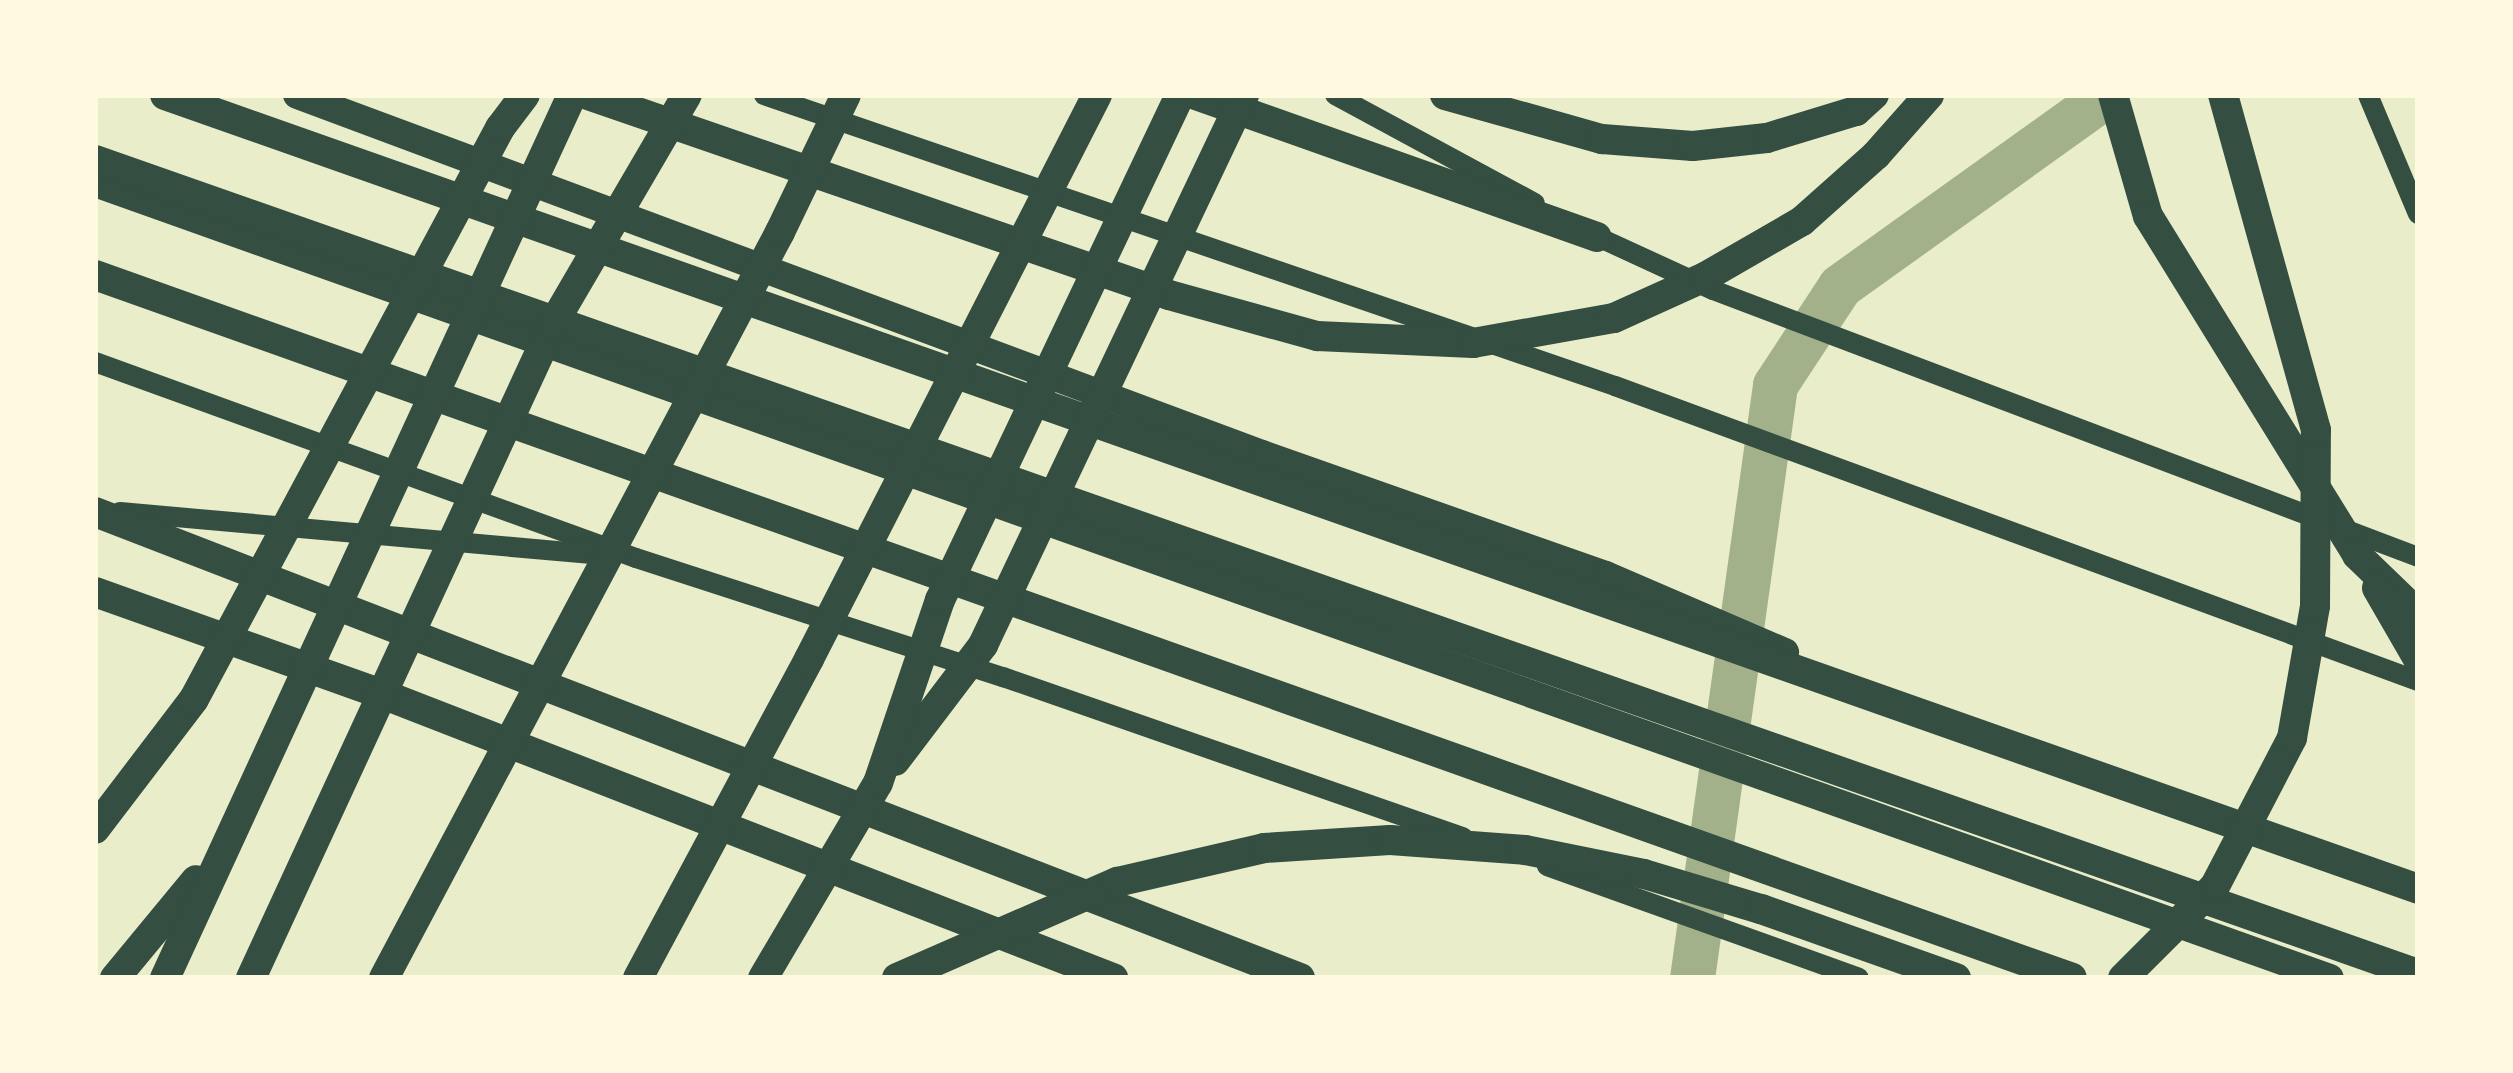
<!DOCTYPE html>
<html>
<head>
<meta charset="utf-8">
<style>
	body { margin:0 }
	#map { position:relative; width:2513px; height:1073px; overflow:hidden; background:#e9edc9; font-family:Inter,sans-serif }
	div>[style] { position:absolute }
	.canal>* { height:45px; margin:-22.5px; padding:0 22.5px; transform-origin:22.5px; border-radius:22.5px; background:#a3b18a }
	.secondary>* { height:20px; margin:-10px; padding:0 10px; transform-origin:10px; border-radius:10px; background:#344e41 }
	.trunk>* { height:28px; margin:-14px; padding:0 14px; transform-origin:14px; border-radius:14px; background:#344e41 }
	.motorway>* { height:30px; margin:-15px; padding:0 15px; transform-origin:15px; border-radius:15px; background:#344e41 }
	span { translate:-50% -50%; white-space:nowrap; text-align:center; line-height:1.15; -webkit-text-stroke:10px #fefae0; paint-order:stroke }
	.frame { position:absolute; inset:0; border:98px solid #fefae0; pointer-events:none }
</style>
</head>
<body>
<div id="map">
	<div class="canal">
		<div style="left:1692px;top:978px;width:599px;rotate:-82.03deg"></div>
		<div style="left:1775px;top:385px;width:118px;rotate:-56.7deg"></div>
		<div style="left:1840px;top:286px;width:328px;rotate:-35.6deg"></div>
	</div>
	<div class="secondary">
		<div style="left:764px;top:95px;width:899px;rotate:18.88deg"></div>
		<div style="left:1615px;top:386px;width:855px;rotate:20.17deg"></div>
		<div style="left:1335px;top:95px;width:227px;rotate:28.4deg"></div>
		<div style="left:2368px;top:95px;width:129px;rotate:67.2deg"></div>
		<div style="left:1587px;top:232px;width:139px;rotate:24.7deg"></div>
		<div style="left:1713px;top:290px;width:754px;rotate:20.74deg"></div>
		<div style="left:95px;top:362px;width:575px;rotate:19.92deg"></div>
		<div style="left:636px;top:558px;width:386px;rotate:18deg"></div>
		<div style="left:1003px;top:677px;width:487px;rotate:19.2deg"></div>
		<div style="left:120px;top:512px;width:491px;rotate:5.1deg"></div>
		<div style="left:1547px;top:866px;width:331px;rotate:19.7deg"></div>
	</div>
	<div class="trunk">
		<div style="left:297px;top:95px;width:1030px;rotate:20.41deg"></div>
		<div style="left:1262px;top:454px;width:365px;rotate:19.4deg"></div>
		<div style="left:1606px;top:575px;width:195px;rotate:23.3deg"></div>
		<div style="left:95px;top:183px;width:2372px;rotate:19.58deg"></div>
	</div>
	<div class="motorway">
		<div style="left:165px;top:95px;width:2389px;rotate:19.41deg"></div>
		<div style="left:588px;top:95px;width:614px;rotate:19deg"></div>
		<div style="left:1169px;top:295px;width:154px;rotate:15.5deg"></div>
		<div style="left:1317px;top:336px;width:156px;rotate:2.6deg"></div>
		<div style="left:1473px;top:343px;width:143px;rotate:-10.1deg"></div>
		<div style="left:1614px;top:318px;width:100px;rotate:-24.3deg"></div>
		<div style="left:1705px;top:277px;width:112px;rotate:-30deg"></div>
		<div style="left:1802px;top:221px;width:99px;rotate:-41.7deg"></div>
		<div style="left:1876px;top:155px;width:80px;rotate:-48.5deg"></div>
		<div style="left:1196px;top:95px;width:425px;rotate:19.5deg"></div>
		<div style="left:1445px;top:95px;width:163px;rotate:15.7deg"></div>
		<div style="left:1602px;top:139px;width:91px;rotate:4.4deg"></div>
		<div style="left:1693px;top:146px;width:74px;rotate:-6.2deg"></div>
		<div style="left:1767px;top:138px;width:93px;rotate:-16.9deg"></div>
		<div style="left:1856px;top:111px;width:24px;rotate:-42deg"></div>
		<div style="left:2113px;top:95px;width:126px;rotate:73.9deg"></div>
		<div style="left:2148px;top:216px;width:398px;rotate:58.3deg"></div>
		<div style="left:2357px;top:555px;width:85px;rotate:44deg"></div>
		<div style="left:95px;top:160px;width:2461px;rotate:19.31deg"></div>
		<div style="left:95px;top:275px;width:2098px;rotate:19.57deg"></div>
		<div style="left:95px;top:512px;width:1292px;rotate:21.14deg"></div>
		<div style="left:2377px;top:588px;width:82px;rotate:60deg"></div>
		<div style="left:95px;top:592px;width:313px;rotate:19.6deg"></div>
		<div style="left:390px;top:697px;width:776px;rotate:21.24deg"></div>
		<div style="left:895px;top:761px;width:146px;rotate:-52.8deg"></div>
		<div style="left:983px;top:645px;width:609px;rotate:-64.61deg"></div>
		<div style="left:95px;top:829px;width:163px;rotate:-52.7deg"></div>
		<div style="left:194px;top:699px;width:648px;rotate:-61.81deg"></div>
		<div style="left:500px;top:128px;width:41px;rotate:-52.9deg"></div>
		<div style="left:115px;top:978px;width:127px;rotate:-50.4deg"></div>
		<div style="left:165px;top:978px;width:972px;rotate:-65.25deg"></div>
		<div style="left:251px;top:978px;width:720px;rotate:-65.21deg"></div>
		<div style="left:553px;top:324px;width:265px;rotate:-59.7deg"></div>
		<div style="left:384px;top:978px;width:845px;rotate:-62.04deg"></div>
		<div style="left:780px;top:232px;width:152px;rotate:-64.3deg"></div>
		<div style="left:638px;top:978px;width:362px;rotate:-61.8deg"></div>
		<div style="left:809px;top:659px;width:633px;rotate:-62.95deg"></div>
		<div style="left:763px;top:978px;width:226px;rotate:-59.5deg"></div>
		<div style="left:878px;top:783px;width:193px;rotate:-71.3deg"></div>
		<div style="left:940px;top:600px;width:559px;rotate:-64.58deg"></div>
		<div style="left:897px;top:978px;width:240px;rotate:-23.6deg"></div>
		<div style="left:1117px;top:882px;width:151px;rotate:-13deg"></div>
		<div style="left:1264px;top:848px;width:126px;rotate:-3.6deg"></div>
		<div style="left:1390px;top:840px;width:135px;rotate:4.2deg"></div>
		<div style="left:1525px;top:850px;width:121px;rotate:11.4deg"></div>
		<div style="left:1644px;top:874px;width:122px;rotate:16.7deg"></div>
		<div style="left:1761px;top:909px;width:207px;rotate:19.5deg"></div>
		<div style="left:2123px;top:978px;width:130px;rotate:-45deg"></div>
		<div style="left:2215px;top:886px;width:167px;rotate:-62.5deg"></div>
		<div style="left:2292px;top:738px;width:134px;rotate:-80.1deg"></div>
		<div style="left:2315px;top:606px;width:176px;rotate:-89.7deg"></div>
		<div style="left:2316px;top:430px;width:348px;rotate:-105.5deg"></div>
	</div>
	<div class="frame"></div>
</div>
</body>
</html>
